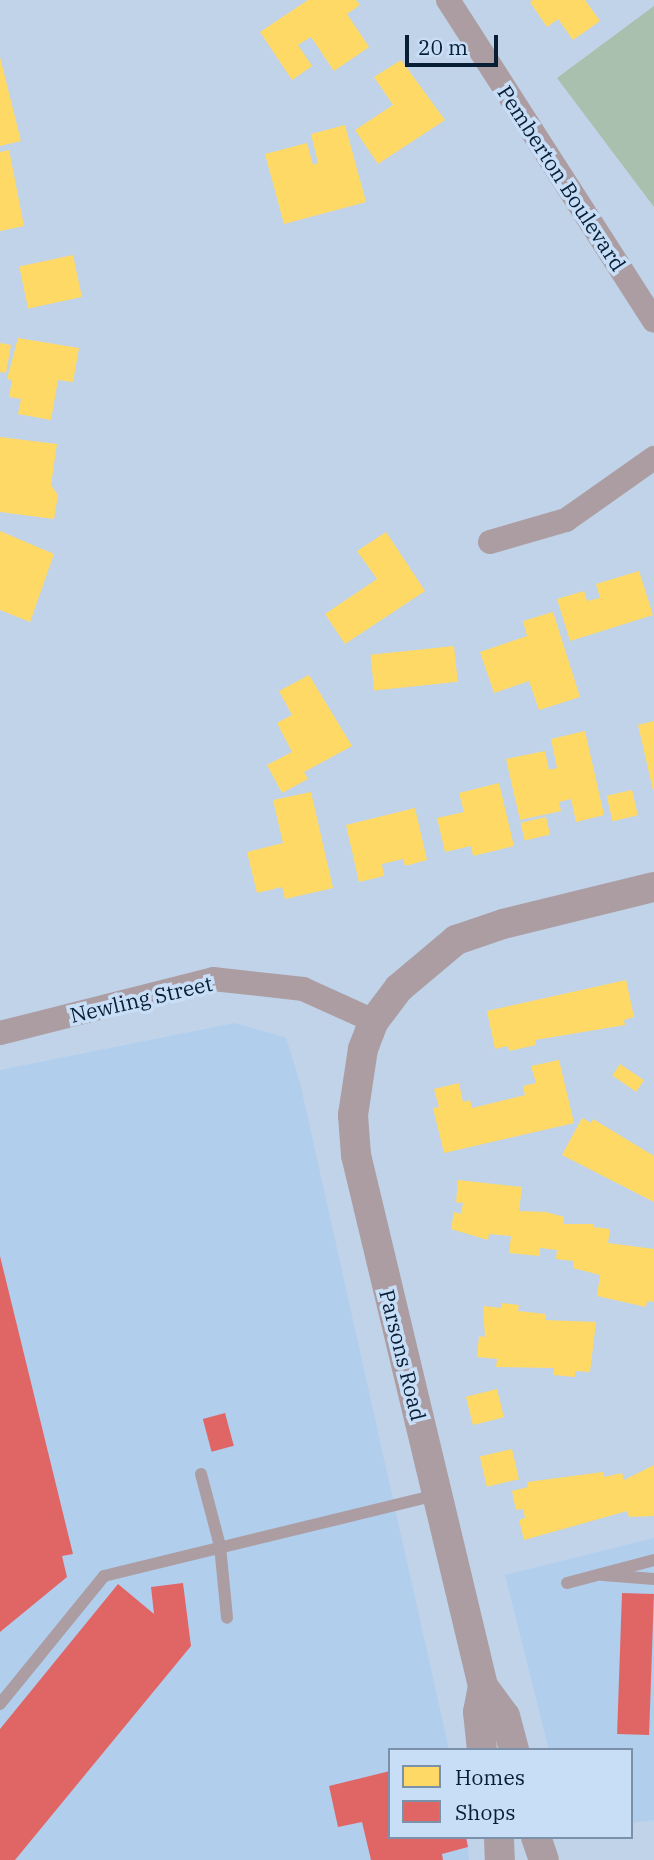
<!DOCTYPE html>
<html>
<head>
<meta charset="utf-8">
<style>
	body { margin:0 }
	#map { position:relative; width:654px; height:1860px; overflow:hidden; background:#c0d3e8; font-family:"IBM Plex Serif",serif }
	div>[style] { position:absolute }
	.built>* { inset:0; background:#b1ceed }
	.green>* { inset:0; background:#a8c0ad }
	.homes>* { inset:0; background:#ffd966; transform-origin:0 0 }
	.shops>* { inset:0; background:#e06666; transform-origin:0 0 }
	.service>* { height:12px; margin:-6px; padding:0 6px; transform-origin:6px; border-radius:6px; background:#ac9da2 }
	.minor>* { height:24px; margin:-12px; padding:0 12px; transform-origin:12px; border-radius:12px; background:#ac9da2 }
	.tertiary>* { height:30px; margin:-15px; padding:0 15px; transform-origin:15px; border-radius:15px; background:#ac9da2 }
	span { translate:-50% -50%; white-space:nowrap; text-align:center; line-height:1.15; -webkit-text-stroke:7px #c8def7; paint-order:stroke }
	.street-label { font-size:21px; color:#081e35 }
	.legend { position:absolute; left:388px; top:1748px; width:245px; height:91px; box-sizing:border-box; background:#c8def7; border:2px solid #7b91a9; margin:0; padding:9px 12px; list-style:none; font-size:21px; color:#081e35 }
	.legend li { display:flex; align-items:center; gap:14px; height:35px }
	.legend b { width:35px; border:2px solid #7b91a9 }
	.scale { position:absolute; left:405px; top:35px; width:93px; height:32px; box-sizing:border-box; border:4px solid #081e35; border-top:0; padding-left:9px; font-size:21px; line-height:24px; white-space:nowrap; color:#081e35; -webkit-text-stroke:5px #c8def7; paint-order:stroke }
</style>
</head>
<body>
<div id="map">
	<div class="built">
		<div style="clip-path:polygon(235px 1023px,286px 1038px,300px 1083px,449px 1750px,390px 1750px,390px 1837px,467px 1837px,469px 1860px,0 1860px,0 1070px)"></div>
		<div style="clip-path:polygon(654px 1538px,654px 1820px,631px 1823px,631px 1750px,549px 1750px,505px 1575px)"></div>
	</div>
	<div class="green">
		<div style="clip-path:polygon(654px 6px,654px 207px,557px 78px)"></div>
	</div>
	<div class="homes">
		<div style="clip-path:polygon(308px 0,356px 0,360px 5px,347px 14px,369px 47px,334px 71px,311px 37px,298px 45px,312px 66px,292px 80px,260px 32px)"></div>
		<div style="clip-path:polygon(533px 0,585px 0,600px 21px,573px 40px,558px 19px,547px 27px,530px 2px)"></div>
		<div style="clip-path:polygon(0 57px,21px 141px,0 146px)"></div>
		<div style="clip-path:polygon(401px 60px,445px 120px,378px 164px,355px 130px,393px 105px,374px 77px)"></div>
		<div style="clip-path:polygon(345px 125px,366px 202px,284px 224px,265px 154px,307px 143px,313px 165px,318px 163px,311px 134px)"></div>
		<div style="clip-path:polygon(9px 150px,24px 226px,0 231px,0 152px)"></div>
		<div style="left:73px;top:255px;width:43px;height:55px;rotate:78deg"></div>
		<div style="clip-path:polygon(18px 338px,79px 348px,73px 382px,58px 380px,51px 420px,18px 414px,21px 399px,9px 397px,12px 380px,7px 379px)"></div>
		<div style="clip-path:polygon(0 343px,11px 345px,6px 373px,0 372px)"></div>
		<div style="clip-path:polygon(0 437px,57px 444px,51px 485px,58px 495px,54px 519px,0 512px)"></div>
		<div style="clip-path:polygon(0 531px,54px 554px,30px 622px,0 610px)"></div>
		<div style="clip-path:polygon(386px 532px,425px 591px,345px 644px,325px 614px,377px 579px,357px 551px)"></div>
		<div style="clip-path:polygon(639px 571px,653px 615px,570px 641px,557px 599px,584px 591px,587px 601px,600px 598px,596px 584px)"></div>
		<div style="clip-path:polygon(553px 612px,580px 697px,539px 710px,529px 681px,494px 693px,480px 652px,527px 636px,523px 621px)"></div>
		<div style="left:454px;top:646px;width:36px;height:84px;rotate:84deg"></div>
		<div style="clip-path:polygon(309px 675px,352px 746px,304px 772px,308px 779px,282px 793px,267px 765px,292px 752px,277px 723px,292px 715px,279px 691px)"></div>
		<div style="clip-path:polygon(654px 721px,654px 790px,653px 790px,638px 725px)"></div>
		<div style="clip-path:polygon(585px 731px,604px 815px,576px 822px,571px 799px,559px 802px,561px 811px,520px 820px,506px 759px,545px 751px,549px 770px,557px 768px,551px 739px)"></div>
		<div style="clip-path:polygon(499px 783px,514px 846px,473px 856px,471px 846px,445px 852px,437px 818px,464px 812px,459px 793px)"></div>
		<div style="left:632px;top:790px;width:26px;height:26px;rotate:77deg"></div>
		<div style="clip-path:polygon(311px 792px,333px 888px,285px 899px,282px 887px,257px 893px,247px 852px,283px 843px,273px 800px)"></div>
		<div style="clip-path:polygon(415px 808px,427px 860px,405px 866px,403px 859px,382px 864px,384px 876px,359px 882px,346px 825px)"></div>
		<div style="left:546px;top:817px;width:18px;height:26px;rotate:77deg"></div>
		<div style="clip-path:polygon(626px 980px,634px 1017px,624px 1020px,625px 1025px,535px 1040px,536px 1045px,509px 1051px,508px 1046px,495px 1049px,487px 1011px)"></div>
		<div style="clip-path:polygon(559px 1060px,574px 1123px,444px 1153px,433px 1108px,439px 1107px,434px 1089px,459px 1083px,463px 1102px,470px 1100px,472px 1108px,525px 1095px,523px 1086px,536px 1083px,531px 1066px)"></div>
		<div style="left:620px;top:1064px;width:29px;height:14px;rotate:34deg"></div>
		<div style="clip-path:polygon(582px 1118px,591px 1123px,593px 1119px,654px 1156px,654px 1202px,562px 1155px)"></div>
		<div style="clip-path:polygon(458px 1180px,522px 1187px,519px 1211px,546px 1212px,564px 1217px,563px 1224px,594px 1224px,593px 1227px,610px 1229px,608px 1243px,654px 1249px,654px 1302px,647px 1301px,646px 1307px,597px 1296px,600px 1275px,573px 1268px,574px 1261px,556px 1259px,557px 1250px,540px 1248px,540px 1256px,509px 1253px,511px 1236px,489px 1234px,488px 1240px,451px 1229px,454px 1212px,461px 1214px,463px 1203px,456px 1202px)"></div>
		<div style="clip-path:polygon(502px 1303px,519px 1305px,518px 1311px,546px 1314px,545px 1320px,596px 1322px,590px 1372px,575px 1371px,575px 1377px,553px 1375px,554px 1368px,496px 1367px,497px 1359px,477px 1357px,479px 1336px,485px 1337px,483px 1306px,502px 1308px)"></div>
		<div style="left:497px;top:1389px;width:29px;height:32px;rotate:76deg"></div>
		<div style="left:512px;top:1449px;width:31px;height:33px;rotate:77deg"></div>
		<div style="clip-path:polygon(654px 1465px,654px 1516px,629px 1517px,627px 1511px,524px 1540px,519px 1520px,525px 1518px,523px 1509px,516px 1510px,512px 1491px,528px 1487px,527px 1482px,603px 1472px,604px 1477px,622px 1473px,624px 1480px)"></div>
	</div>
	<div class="shops">
		<div style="clip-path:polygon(0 1256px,73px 1554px,62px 1556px,67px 1577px,0 1632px)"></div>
		<div style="left:225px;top:1413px;width:34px;height:23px;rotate:75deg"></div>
		<div style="clip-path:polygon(183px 1583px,191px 1646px,15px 1860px,0 1860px,0 1729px,118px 1584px,154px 1614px,151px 1587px)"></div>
		<div style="left:622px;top:1593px;width:32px;height:141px;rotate:2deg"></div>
		<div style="clip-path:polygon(390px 1771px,390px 1837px,466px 1837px,468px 1847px,442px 1854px,443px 1860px,371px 1860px,362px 1822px,338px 1827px,329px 1786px)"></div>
	</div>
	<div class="service">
		<div style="left:201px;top:1474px;width:74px;rotate:75.2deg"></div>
		<div style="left:220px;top:1546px;width:72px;rotate:84.4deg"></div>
		<div style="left:603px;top:1575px;width:51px;rotate:4.5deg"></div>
		<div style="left:567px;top:1583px;width:90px;rotate:-14.8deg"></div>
		<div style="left:0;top:1704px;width:165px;rotate:-50.9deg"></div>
		<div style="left:104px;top:1576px;width:343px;rotate:-13.7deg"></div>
	</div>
	<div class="minor">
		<div style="left:448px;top:0;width:381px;rotate:57.3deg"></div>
		<div style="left:490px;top:542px;width:79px;rotate:-16.1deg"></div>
		<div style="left:566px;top:520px;width:108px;rotate:-35.2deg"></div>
		<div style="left:0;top:1033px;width:220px;rotate:-14.2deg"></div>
		<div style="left:213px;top:979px;width:91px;rotate:6.3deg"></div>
		<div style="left:303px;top:989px;width:78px;rotate:24.3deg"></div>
	</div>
	<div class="tertiary">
		<div style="left:483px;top:1686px;width:37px;rotate:54deg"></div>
		<div style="left:505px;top:1716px;width:35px;rotate:75deg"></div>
		<div style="left:482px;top:1750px;width:38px;rotate:-96deg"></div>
		<div style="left:478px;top:1712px;width:26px;rotate:-79deg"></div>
		<div style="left:483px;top:1686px;width:546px;rotate:-103.45deg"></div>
		<div style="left:356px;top:1155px;width:40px;rotate:-94.3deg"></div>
		<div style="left:353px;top:1115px;width:67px;rotate:-81.4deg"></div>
		<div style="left:363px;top:1049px;width:30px;rotate:-69deg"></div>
		<div style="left:374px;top:1021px;width:41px;rotate:-52.9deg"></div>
		<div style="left:399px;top:988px;width:75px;rotate:-40.1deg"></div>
		<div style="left:456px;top:940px;width:50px;rotate:-18.8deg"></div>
		<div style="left:503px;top:924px;width:155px;rotate:-13.8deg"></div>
		<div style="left:499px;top:1837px;width:23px;rotate:88deg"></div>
		<div style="left:536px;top:1837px;width:24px;rotate:71deg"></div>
	</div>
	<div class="street-label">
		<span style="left:562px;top:178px;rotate:57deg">Pemberton Boulevard</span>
		<span style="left:141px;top:999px;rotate:-13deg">Newling Street</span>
		<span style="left:403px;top:1355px;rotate:76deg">Parsons Road</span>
	</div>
	<ul class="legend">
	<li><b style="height:19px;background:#ffd966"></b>Homes</li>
	<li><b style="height:19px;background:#e06666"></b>Shops</li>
	</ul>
	<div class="scale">20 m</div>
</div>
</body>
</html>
